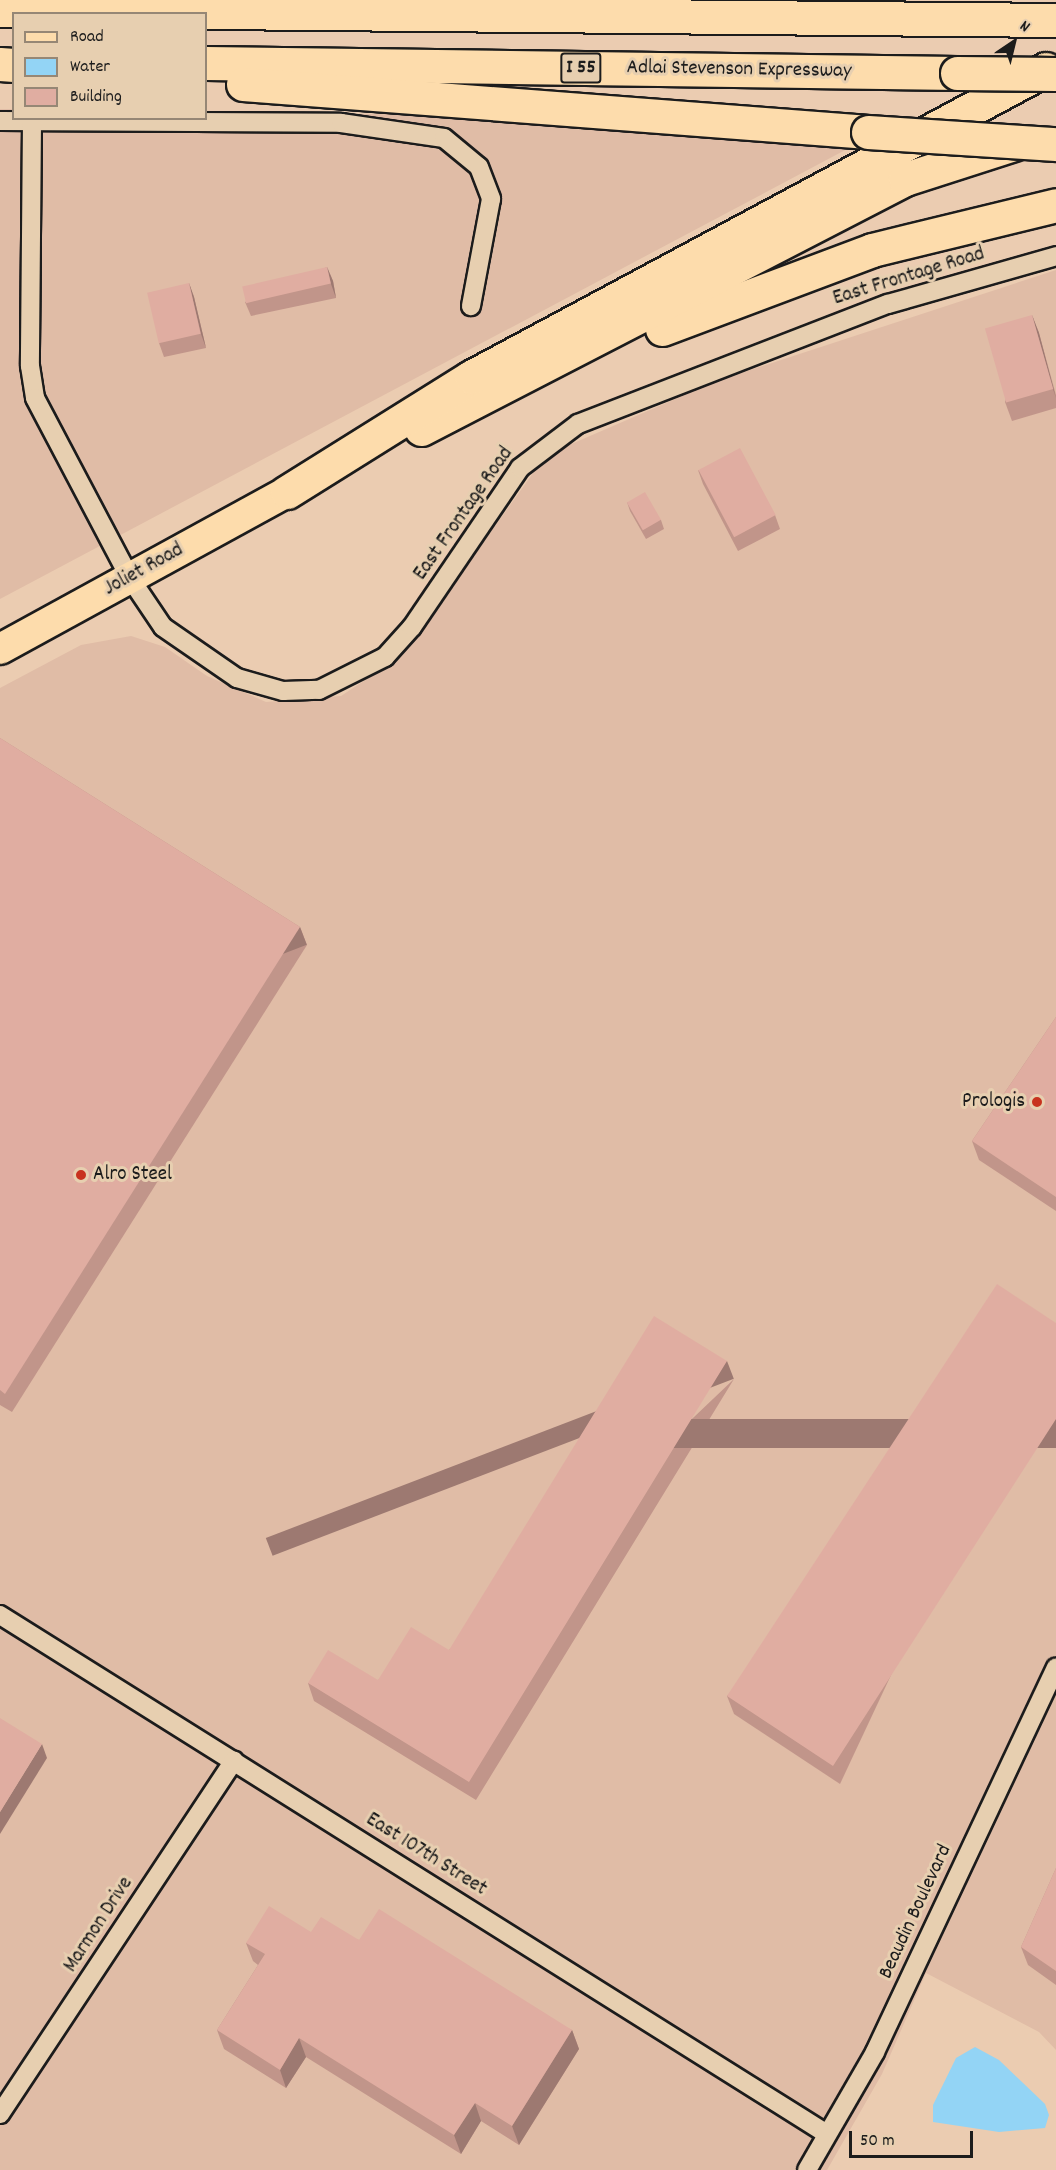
<!DOCTYPE html>
<html>
<head>
<meta charset="utf-8">
<style>
	body { margin:0 }
	#map { position:relative; width:1056px; height:2170px; overflow:hidden; background:#ebccb1; font-family:Dekko,sans-serif }
	div>[style] { position:absolute }
	.built>* { inset:0; background:#e0bca6 }
	.water>* { inset:0; background:#93d4f5 }
	.roads { filter:drop-shadow(2px 0 #1c1c1c) drop-shadow(-2px 0 #1c1c1c) drop-shadow(0 2px #1c1c1c) drop-shadow(0 -2px #1c1c1c) }
	.minor>* { height:18px; margin:-9px; padding:0 9px; transform-origin:9px; border-radius:9px; background:#e7cfb0 }
	.primary>* { height:30px; margin:-15px; padding:0 15px; transform-origin:15px; border-radius:15px; background:#fddcac }
	.motorway>* { height:33px; margin:-16.5px; padding:0 16.5px; transform-origin:16.5px; border-radius:16.5px; background:#fddcac }
	.bridges { filter:drop-shadow(2px 0 #1c1c1c) drop-shadow(-2px 0 #1c1c1c) drop-shadow(0 2px #1c1c1c) drop-shadow(0 -2px #1c1c1c) }
	.motorway-bridge>* { height:33px; margin:-16.5px; padding:0 16.5px; transform-origin:16.5px; border-radius:16.5px; background:#fddcac }
	.wall>* { inset:0; background:#c1958a }
	.shaded-wall>* { inset:0; background:#9d7971; transform-origin:0 0 }
	.building>* { inset:0; background:#e0ada1; transform-origin:0 0 }
	.dots>* { width:16px; height:16px; translate:-50% -50%; box-sizing:border-box; border:3px solid #e7cfb0; border-radius:50% }
	span { translate:-50% -50%; white-space:nowrap; text-align:center; line-height:1.15; -webkit-text-stroke:6px #e7cfb0; paint-order:stroke }
	.shield-label span { padding:2px 4px; background:#e7cfb0; border:2px solid; border-radius:4px; -webkit-text-stroke-width:0 }
	.shield-label { font-size:20px; color:#1c1c1c; font-weight:700 }
	.street-label { font-size:21px; color:#1c1c1c }
	.poi-label { font-size:21px; color:#1c1c1c }
	.right { translate:-100% -50%; text-align:right }
	.left { translate:0 -50%; text-align:left }
	.legend { position:absolute; left:12px; top:12px; width:195px; height:108px; box-sizing:border-box; background:#e7cfb0; border:2px solid #968775; margin:0; padding:8px 10px; list-style:none; font-size:18px; color:#1c1c1c }
	.legend li { display:flex; align-items:center; gap:12px; height:30px }
	.legend b { width:30px; border:2px solid #968775 }
	.north { position:absolute; left:984px; top:12px; width:60px; height:60px; -webkit-text-stroke:4px #e7cfb0; paint-order:stroke; rotate:35deg; font-size:16px; font-weight:700; line-height:24px; text-align:center; color:#1c1c1c }
	.north::after { content:''; display:block; margin:auto; width:21px; height:27px; background:#1c1c1c; clip-path:polygon(50% 0,100% 100%,50% 72%,0 100%) }
	.scale { position:absolute; left:849px; top:2131px; width:124px; height:27px; box-sizing:border-box; border:3px solid #1c1c1c; border-top:0; padding-left:8px; font-size:18px; line-height:21px; white-space:nowrap; color:#1c1c1c; -webkit-text-stroke:4px #e7cfb0; paint-order:stroke }
</style>
</head>
<body>
<div id="map">
	<div class="built">
		<div style="clip-path:polygon(0 109px,13px 109px,14px 118px,206px 118px,206px 112px,444px 115px,849px 148px,0 599px)"></div>
		<div style="clip-path:polygon(1056px 270px,1056px 2050px,1039px 2032px,926px 1973px,882px 2074px,827px 2170px,0 2170px,0 688px,81px 645px,131px 636px,165px 647px,207px 676px,266px 702px,341px 696px,402px 656px,546px 455px,717px 381px)"></div>
	</div>
	<div class="water">
		<div style="clip-path:polygon(975px 2047px,999px 2060px,1045px 2104px,1049px 2115px,1045px 2128px,999px 2132px,933px 2122px,933px 2105px,956px 2058px)"></div>
	</div>
	<div class="roads">
		<div class="minor">
			<div style="left:0;top:121px;width:341px;rotate:0.3deg"></div>
			<div style="left:341px;top:123px;width:104px;rotate:8.3deg"></div>
			<div style="left:444px;top:138px;width:45px;rotate:39.6deg"></div>
			<div style="left:479px;top:167px;width:34px;rotate:69deg"></div>
			<div style="left:491px;top:199px;width:109px;rotate:100.6deg"></div>
			<div style="left:32px;top:122px;width:244px;rotate:90.5deg"></div>
			<div style="left:30px;top:366px;width:32px;rotate:81deg"></div>
			<div style="left:35px;top:398px;width:204px;rotate:62.2deg"></div>
			<div style="left:130px;top:578px;width:59px;rotate:56deg"></div>
			<div style="left:163px;top:627px;width:90px;rotate:34.6deg"></div>
			<div style="left:237px;top:678px;width:48px;rotate:15.8deg"></div>
			<div style="left:283px;top:691px;width:36px;rotate:-2deg"></div>
			<div style="left:319px;top:690px;width:74px;rotate:-26.6deg"></div>
			<div style="left:385px;top:657px;width:40px;rotate:-48deg"></div>
			<div style="left:412px;top:627px;width:192px;rotate:-55.8deg"></div>
			<div style="left:520px;top:468px;width:73px;rotate:-37.2deg"></div>
			<div style="left:578px;top:424px;width:332px;rotate:-21.2deg"></div>
			<div style="left:888px;top:304px;width:175px;rotate:-15.9deg"></div>
			<div style="left:0;top:1615px;width:976px;rotate:32.11deg"></div>
			<div style="left:0;top:2114px;width:424px;rotate:-56.5deg"></div>
			<div style="left:807px;top:2170px;width:136px;rotate:-60deg"></div>
			<div style="left:875px;top:2052px;width:425px;rotate:-64.8deg"></div>
		</div>
		<div class="primary">
			<div style="left:0;top:649px;width:327px;rotate:-28.7deg"></div>
		</div>
		<div class="motorway">
			<div style="left:0;top:10px;width:1056px;rotate:0.54deg"></div>
			<div style="left:206px;top:63px;width:751px;rotate:0.76deg"></div>
			<div style="left:0;top:64px;width:14px;rotate:4deg"></div>
			<div style="left:243px;top:84px;width:627px;rotate:4.39deg"></div>
			<div style="left:662px;top:329px;width:224px;rotate:-20.6deg"></div>
			<div style="left:872px;top:250px;width:189px;rotate:-13.7deg"></div>
			<div style="left:421px;top:429px;width:545px;rotate:-27.32deg"></div>
			<div style="left:905px;top:179px;width:114px;rotate:-17.8deg"></div>
			<div style="left:287px;top:492px;width:217px;rotate:-32deg"></div>
			<div style="left:471px;top:377px;width:652px;rotate:-28.18deg"></div>
		</div>
	</div>
	<div class="bridges">
		<div class="motorway-bridge">
			<div style="left:957px;top:73px;width:99px;rotate:0.6deg"></div>
			<div style="left:868px;top:132px;width:188px;rotate:3.7deg"></div>
		</div>
	</div>
	<div class="wall">
		<div style="clip-path:polygon(327px 267px,333px 281px,336px 298px,251px 316px,245px 302px)"></div>
		<div style="clip-path:polygon(189px 283px,194px 297px,206px 348px,164px 357px,159px 343px)"></div>
		<div style="clip-path:polygon(1032px 315px,1039px 333px,1056px 395px,1056px 408px,1012px 421px,1005px 402px)"></div>
		<div style="clip-path:polygon(698px 470px,775px 515px,780px 529px,738px 551px,703px 484px)"></div>
		<div style="clip-path:polygon(627px 502px,661px 520px,664px 529px,646px 539px,630px 511px)"></div>
		<div style="clip-path:polygon(0 738px,300px 927px,307px 945px,12px 1412px,0 1405px)"></div>
		<div style="clip-path:polygon(1056px 1017px,1056px 1211px,979px 1160px,972px 1141px)"></div>
		<div style="clip-path:polygon(1056px 1323px,840px 1784px,734px 1714px,727px 1696px)"></div>
		<div style="clip-path:polygon(734px 1379px,476px 1800px,314px 1701px,308px 1683px,378px 1680px,449px 1650px)"></div>
		<div style="clip-path:polygon(1056px 1868px,1056px 1985px,1028px 1965px,1021px 1947px)"></div>
		<div style="clip-path:polygon(311px 1932px,359px 1940px,572px 2030px,579px 2049px,519px 2145px,481px 2121px,461px 2154px,306px 2057px,286px 2088px,224px 2049px,217px 2030px,258px 1965px,253px 1961px,246px 1943px)"></div>
	</div>
	<div class="shaded-wall">
		<div style="clip-path:polygon(327px 267px,333px 281px,336px 298px,331px 284px)"></div>
		<div style="clip-path:polygon(189px 283px,194px 297px,206px 348px,201px 334px)"></div>
		<div style="clip-path:polygon(1032px 315px,1039px 333px,1056px 398px,1053px 389px)"></div>
		<div style="left:300px;top:927px;width:19px;height:552px;rotate:69deg"></div>
		<div style="left:727px;top:1361px;width:19px;height:494px;rotate:69deg"></div>
		<div style="left:1056px;top:1419px;width:29px;height:412px;rotate:90deg"></div>
		<div style="clip-path:polygon(42px 1744px,47px 1758px,0 1834px,0 1812px)"></div>
		<div style="clip-path:polygon(572px 2030px,579px 2049px,519px 2145px,512px 2126px)"></div>
		<div style="clip-path:polygon(299px 2038px,306px 2057px,286px 2088px,280px 2070px)"></div>
		<div style="clip-path:polygon(475px 2103px,481px 2121px,461px 2154px,454px 2135px)"></div>
	</div>
	<div class="building">
		<div style="left:327px;top:267px;width:17px;height:87px;rotate:77deg"></div>
		<div style="left:189px;top:283px;width:52px;height:43px;rotate:77deg"></div>
		<div style="left:1032px;top:315px;width:77px;height:49px;rotate:74deg"></div>
		<div style="left:740px;top:448px;width:76px;height:47px;rotate:62deg"></div>
		<div style="left:645px;top:492px;width:32px;height:21px;rotate:60deg"></div>
		<div style="clip-path:polygon(0 738px,300px 927px,5px 1394px,0 1390px)"></div>
		<div style="clip-path:polygon(1056px 1017px,1056px 1197px,972px 1141px)"></div>
		<div style="clip-path:polygon(997px 1284px,1056px 1323px,1056px 1419px,833px 1766px,727px 1696px)"></div>
		<div style="clip-path:polygon(654px 1316px,727px 1361px,469px 1782px,308px 1683px,328px 1650px,378px 1680px,411px 1627px,449px 1650px)"></div>
		<div style="clip-path:polygon(0 1718px,42px 1744px,0 1812px)"></div>
		<div style="clip-path:polygon(1056px 1868px,1056px 1971px,1021px 1947px)"></div>
		<div style="clip-path:polygon(269px 1906px,311px 1932px,321px 1917px,359px 1940px,379px 1909px,572px 2030px,512px 2126px,475px 2103px,454px 2135px,299px 2038px,280px 2070px,217px 2030px,265px 1954px,246px 1943px)"></div>
	</div>
	<div class="dots">
		<div style="left:1037px;top:1102px;background:#c8321e"></div>
		<div style="left:81px;top:1175px;background:#c8321e"></div>
	</div>
	<div class="shield-label">
		<span style="left:581px;top:68px">I 55</span>
	</div>
	<div class="street-label">
		<span style="left:739px;top:70px;rotate:1deg">Adlai Stevenson Expressway</span>
		<span style="left:909px;top:277px;rotate:-17deg">East Frontage Road</span>
		<span style="left:464px;top:514px;rotate:-55deg">East Frontage Road</span>
		<span style="left:144px;top:570px;rotate:-29deg">Joliet Road</span>
		<span style="left:426px;top:1855px;rotate:32deg">East 107th Street</span>
		<span style="left:916px;top:1912px;rotate:-65deg">Beaudin Boulevard</span>
		<span style="left:99px;top:1925px;rotate:-57deg">Marmon Drive</span>
	</div>
	<div class="poi-label">
		<span class="right" style="left:1025px;top:1102px">Prologis</span>
		<span class="left" style="left:93px;top:1175px">Alro Steel</span>
	</div>
	<ul class="legend">
	<li><b style="height:8px;background:#fddcac"></b>Road</li>
	<li><b style="height:16px;background:#93d4f5"></b>Water</li>
	<li><b style="height:16px;background:#e0ada1"></b>Building</li>
	</ul>
	<div class="north">N</div>
	<div class="scale">50 m</div>
</div>
</body>
</html>
